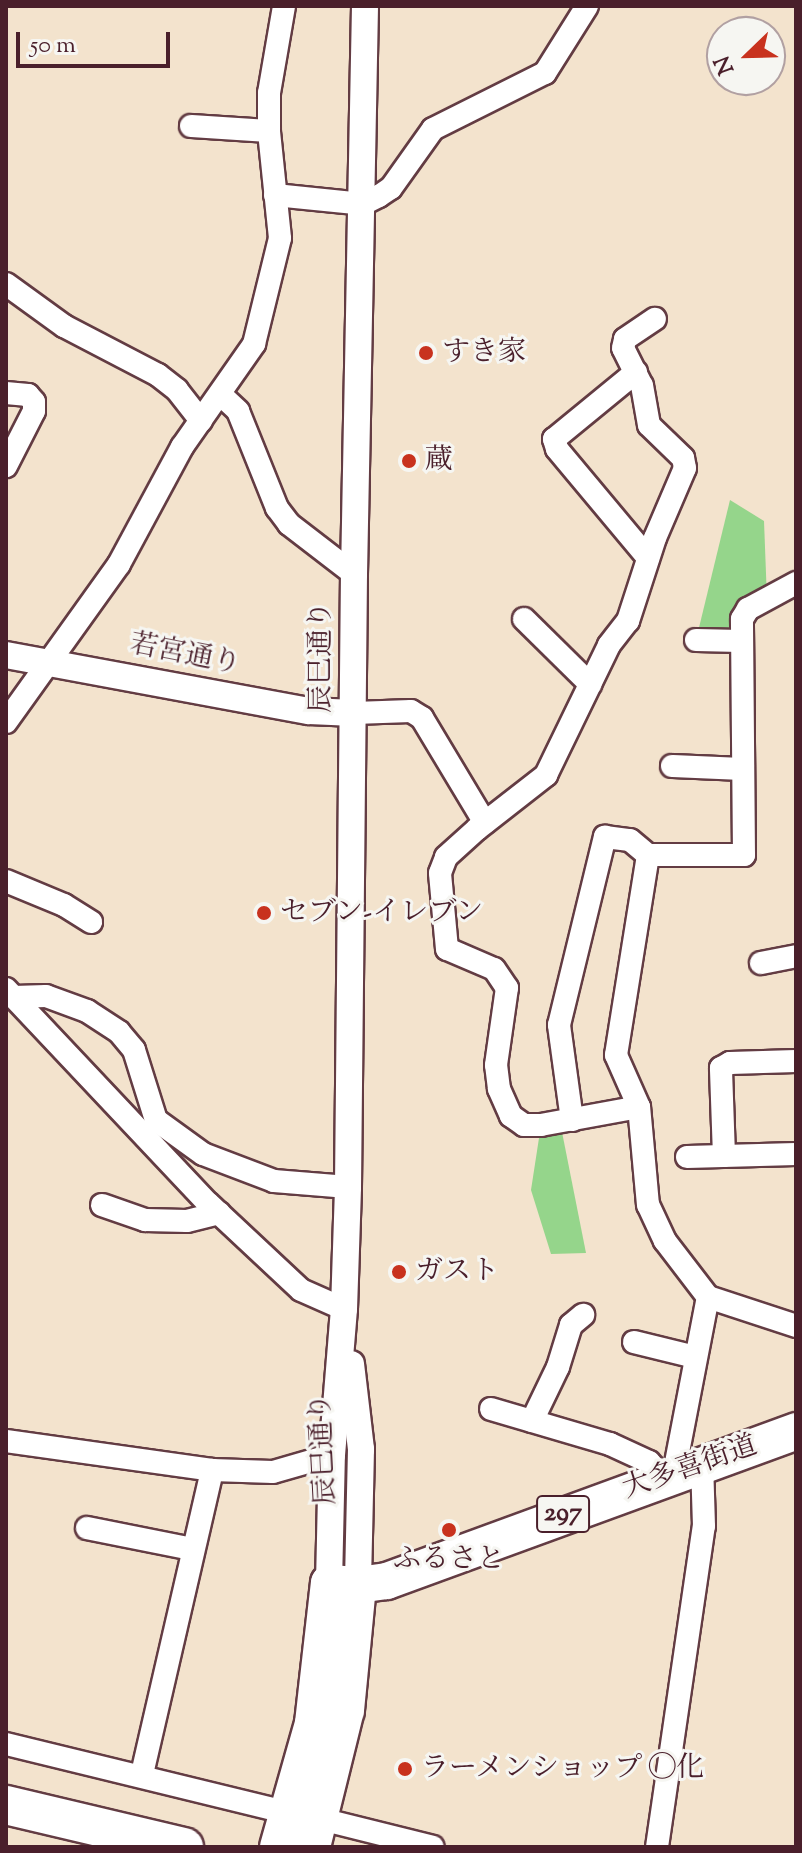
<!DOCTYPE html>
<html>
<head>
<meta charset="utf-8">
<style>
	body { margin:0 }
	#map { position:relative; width:802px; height:1853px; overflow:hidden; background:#f3e3cd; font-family:"Sorts Mill Goudy","Noto Serif JP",serif }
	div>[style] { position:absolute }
	.green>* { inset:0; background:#95d58b }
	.roads { filter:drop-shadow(2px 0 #633c43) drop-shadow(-2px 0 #633c43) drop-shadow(0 2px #633c43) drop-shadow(0 -2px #633c43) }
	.minor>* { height:22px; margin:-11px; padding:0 11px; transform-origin:11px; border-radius:11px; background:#fff }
	.tertiary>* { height:26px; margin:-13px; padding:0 13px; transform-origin:13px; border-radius:13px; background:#fff }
	.trunk>* { height:36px; margin:-18px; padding:0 18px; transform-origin:18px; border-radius:18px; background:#fff }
	.motorway>* { height:38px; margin:-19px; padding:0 19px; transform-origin:19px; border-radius:19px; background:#fff }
	.dots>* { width:22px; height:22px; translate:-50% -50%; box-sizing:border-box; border:4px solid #f6f6f2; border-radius:50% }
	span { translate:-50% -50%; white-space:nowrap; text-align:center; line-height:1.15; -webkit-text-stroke:6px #f6f6f2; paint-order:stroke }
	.shield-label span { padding:2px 6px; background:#f6f6f2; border:2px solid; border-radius:6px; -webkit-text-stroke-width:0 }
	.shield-label { font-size:26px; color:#4a1f2b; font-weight:700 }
	.poi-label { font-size:28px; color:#4a1f2b }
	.left { translate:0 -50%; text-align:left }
	.street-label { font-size:28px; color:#4a1f2b }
	.frame { position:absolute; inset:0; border:8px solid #4a1f2b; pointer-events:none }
	.north { position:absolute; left:706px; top:16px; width:80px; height:80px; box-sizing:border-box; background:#f6f6f2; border:2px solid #b1a0a2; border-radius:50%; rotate:247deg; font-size:22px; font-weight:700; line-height:32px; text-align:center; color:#4a1f2b }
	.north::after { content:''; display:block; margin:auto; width:28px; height:36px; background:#c8321e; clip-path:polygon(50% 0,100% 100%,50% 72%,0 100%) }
	.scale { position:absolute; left:16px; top:32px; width:154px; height:36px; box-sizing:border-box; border:4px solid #4a1f2b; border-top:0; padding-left:10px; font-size:24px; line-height:28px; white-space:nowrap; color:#4a1f2b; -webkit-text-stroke:6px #f6f6f2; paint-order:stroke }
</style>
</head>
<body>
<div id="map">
	<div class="green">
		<div style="clip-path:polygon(730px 500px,764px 521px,767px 600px,741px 641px,696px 640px)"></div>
		<div style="clip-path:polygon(560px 1122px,586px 1253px,551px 1254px,531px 1190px,541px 1125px)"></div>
	</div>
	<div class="roads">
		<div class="minor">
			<div style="left:191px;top:126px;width:78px;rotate:3.7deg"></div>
			<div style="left:275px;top:195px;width:88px;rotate:5.8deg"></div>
			<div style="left:363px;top:204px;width:18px;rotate:-27deg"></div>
			<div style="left:379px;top:196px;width:14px;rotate:-34deg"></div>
			<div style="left:391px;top:188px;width:72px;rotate:-54.6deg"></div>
			<div style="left:433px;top:129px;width:125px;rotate:-26.6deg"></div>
			<div style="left:545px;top:73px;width:79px;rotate:-57.9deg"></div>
			<div style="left:6px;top:284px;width:72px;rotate:35.9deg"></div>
			<div style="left:64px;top:326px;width:106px;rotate:27.5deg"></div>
			<div style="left:158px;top:375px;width:24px;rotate:38deg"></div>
			<div style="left:177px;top:390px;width:39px;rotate:52deg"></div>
			<div style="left:636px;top:372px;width:106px;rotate:140.7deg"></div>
			<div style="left:554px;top:439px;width:10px;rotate:73deg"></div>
			<div style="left:557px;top:449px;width:142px;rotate:50.1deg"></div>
			<div style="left:6px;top:393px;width:22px;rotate:5deg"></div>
			<div style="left:28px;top:395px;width:9px;rotate:49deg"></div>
			<div style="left:34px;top:402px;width:9px;rotate:90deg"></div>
			<div style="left:34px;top:411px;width:62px;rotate:117deg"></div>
			<div style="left:220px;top:394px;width:25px;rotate:43deg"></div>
			<div style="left:238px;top:411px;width:105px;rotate:68.1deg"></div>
			<div style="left:277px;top:508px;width:20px;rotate:53deg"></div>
			<div style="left:289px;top:524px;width:82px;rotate:37.6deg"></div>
			<div style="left:524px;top:619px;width:93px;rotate:44.6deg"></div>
			<div style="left:696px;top:640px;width:45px;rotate:1.3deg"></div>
			<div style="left:354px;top:713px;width:57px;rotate:-2deg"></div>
			<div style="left:411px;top:711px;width:13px;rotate:32deg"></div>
			<div style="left:422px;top:718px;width:122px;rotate:59deg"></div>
			<div style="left:6px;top:722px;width:194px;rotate:-54.4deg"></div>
			<div style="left:119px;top:564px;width:133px;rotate:-61.7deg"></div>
			<div style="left:182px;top:447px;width:126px;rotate:-55deg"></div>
			<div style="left:254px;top:344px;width:109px;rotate:-76.2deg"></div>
			<div style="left:280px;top:238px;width:108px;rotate:-95.9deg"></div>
			<div style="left:269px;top:131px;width:38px;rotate:-90deg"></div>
			<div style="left:269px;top:93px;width:88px;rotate:-80.2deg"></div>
			<div style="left:672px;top:766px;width:71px;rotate:2.4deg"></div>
			<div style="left:6px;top:881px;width:63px;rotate:22.5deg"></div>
			<div style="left:64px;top:905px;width:32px;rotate:32deg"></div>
			<div style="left:761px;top:963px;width:36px;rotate:-11deg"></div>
			<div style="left:6px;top:989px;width:294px;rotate:46.7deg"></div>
			<div style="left:208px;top:1203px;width:127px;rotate:43.1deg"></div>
			<div style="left:301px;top:1290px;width:47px;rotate:23.8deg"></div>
			<div style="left:14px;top:997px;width:32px;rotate:-2deg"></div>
			<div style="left:46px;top:996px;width:44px;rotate:20.1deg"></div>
			<div style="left:87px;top:1011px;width:38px;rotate:33deg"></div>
			<div style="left:119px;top:1032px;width:23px;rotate:50deg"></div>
			<div style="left:134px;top:1050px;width:73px;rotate:72.6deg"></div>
			<div style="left:156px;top:1120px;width:58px;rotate:35.9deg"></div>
			<div style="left:203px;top:1154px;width:76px;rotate:20.8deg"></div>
			<div style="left:274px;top:1181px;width:74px;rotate:4.6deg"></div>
			<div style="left:639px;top:1107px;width:100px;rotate:169.6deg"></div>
			<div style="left:541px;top:1125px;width:17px;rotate:180deg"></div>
			<div style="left:524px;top:1125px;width:16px;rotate:-145deg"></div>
			<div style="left:511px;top:1116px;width:30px;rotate:-114deg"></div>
			<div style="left:499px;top:1089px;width:24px;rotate:-97deg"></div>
			<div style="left:496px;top:1065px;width:78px;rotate:-81.9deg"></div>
			<div style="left:507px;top:988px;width:23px;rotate:-124deg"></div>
			<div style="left:494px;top:969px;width:51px;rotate:-156.9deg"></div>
			<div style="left:447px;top:949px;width:76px;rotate:-95.3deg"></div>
			<div style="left:440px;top:873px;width:17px;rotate:-69deg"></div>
			<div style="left:446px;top:857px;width:42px;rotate:-42.1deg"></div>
			<div style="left:477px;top:829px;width:88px;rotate:-38deg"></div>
			<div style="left:546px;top:775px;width:144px;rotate:-64.1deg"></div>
			<div style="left:609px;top:645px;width:31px;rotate:-52deg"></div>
			<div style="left:628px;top:621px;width:87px;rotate:-72deg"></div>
			<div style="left:655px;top:538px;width:76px;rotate:-66.8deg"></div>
			<div style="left:685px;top:468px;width:10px;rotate:-101deg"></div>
			<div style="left:683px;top:458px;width:47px;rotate:-135.9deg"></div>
			<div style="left:649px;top:425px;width:40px;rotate:-100deg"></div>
			<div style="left:642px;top:386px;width:42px;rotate:-116.6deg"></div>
			<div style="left:623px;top:348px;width:9px;rotate:-77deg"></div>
			<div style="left:625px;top:339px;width:36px;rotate:-34deg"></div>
			<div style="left:572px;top:1120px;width:96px;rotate:-97.8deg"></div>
			<div style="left:559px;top:1025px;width:194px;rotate:-76.3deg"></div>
			<div style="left:605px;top:837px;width:25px;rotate:7deg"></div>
			<div style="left:630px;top:840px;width:23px;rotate:40deg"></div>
			<div style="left:724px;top:1156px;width:88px;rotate:-92deg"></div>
			<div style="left:721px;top:1068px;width:10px;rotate:-29deg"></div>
			<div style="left:730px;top:1063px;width:66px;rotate:-1.7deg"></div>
			<div style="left:687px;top:1157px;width:109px;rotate:-1.6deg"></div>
			<div style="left:102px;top:1205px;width:46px;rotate:19.2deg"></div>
			<div style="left:145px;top:1220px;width:42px;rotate:1.4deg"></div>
			<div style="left:187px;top:1221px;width:33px;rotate:-14deg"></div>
			<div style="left:708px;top:1297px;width:93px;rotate:18.2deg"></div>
			<div style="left:634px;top:1342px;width:63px;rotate:13.8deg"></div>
			<div style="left:491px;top:1409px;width:124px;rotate:16.4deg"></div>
			<div style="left:610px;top:1444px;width:43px;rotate:24.8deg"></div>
			<div style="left:649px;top:1462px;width:21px;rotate:47deg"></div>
			<div style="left:532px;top:1421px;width:60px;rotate:-64.3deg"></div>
			<div style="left:558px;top:1367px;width:44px;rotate:-72.8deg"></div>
			<div style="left:571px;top:1325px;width:16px;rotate:-40deg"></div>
			<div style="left:6px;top:1441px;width:208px;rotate:8deg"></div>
			<div style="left:212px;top:1470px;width:61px;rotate:1.9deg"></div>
			<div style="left:273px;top:1472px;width:61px;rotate:-16.1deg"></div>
			<div style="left:674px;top:1473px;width:179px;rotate:-79.1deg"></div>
			<div style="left:708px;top:1297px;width:71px;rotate:-127.5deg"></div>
			<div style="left:665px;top:1241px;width:40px;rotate:-115deg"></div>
			<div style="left:648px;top:1205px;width:98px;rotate:-95.2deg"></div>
			<div style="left:639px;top:1107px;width:57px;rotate:-113.9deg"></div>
			<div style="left:616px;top:1055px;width:203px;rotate:-80.9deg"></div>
			<div style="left:648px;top:855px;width:96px"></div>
			<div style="left:744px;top:855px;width:236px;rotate:-90.5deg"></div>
			<div style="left:742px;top:619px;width:12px;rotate:-59deg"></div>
			<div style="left:748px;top:609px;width:55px;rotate:-28.4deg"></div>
			<div style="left:87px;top:1528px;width:107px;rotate:11.3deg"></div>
			<div style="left:6px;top:1744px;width:292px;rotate:13.7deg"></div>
			<div style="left:142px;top:1774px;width:312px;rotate:-77deg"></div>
			<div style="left:321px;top:1819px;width:115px;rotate:14deg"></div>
			<div style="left:657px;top:1847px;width:324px;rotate:-81.7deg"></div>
			<div style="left:704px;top:1526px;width:63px;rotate:-91.8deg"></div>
		</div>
		<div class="tertiary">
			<div style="left:6px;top:655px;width:308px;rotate:10.5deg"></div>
			<div style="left:309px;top:711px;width:45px;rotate:2.5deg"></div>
			<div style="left:351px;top:1364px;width:86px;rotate:83.3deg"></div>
			<div style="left:361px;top:1449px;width:136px;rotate:91.3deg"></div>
			<div style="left:329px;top:1583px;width:128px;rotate:-88.7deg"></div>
			<div style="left:332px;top:1455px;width:146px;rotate:-85.3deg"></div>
			<div style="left:344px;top:1309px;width:122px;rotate:-88.1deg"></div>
			<div style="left:348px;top:1187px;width:613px;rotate:-89.44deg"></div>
			<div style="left:354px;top:574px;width:568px;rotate:-88.89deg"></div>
		</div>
		<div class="trunk">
			<div style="left:278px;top:1847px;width:129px;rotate:-74.2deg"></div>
			<div style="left:313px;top:1723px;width:141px;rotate:-83.5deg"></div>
			<div style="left:329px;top:1583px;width:29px;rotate:4deg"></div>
			<div style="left:358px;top:1585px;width:29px;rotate:-8deg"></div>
			<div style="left:387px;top:1581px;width:436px;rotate:-20.1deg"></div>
			<div style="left:312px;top:1847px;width:141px;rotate:-76.1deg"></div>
			<div style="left:346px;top:1710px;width:126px;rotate:-84.5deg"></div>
		</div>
		<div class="motorway">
			<div style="left:6px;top:1805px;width:183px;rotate:13.3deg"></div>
		</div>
	</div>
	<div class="dots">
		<div style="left:426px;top:353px;background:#c8321e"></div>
		<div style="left:409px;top:461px;background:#c8321e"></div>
		<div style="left:264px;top:913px;background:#c8321e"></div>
		<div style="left:399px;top:1272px;background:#c8321e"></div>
		<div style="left:449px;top:1530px;background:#c8321e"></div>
		<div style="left:405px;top:1769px;background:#c8321e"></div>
	</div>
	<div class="shield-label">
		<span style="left:563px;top:1514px">297</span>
	</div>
	<div class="poi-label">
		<span class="left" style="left:442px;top:353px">すき家</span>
		<span class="left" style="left:425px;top:461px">蔵</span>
		<span class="left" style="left:280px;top:913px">セブン-イレブン</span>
		<span class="left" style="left:415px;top:1272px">ガスト</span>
		<span style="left:449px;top:1560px">ふるさと</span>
		<span class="left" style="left:421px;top:1769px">ラーメンショップ ◯化</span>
	</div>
	<div class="street-label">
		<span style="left:185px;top:655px;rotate:11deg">若宮通り</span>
		<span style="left:322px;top:657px;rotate:-90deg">辰巳通り</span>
		<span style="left:324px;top:1449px;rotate:-93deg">辰巳通り</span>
		<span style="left:690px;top:1468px;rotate:-19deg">大多喜街道</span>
	</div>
	<div class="frame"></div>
	<div class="north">N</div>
	<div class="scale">50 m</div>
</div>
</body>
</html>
